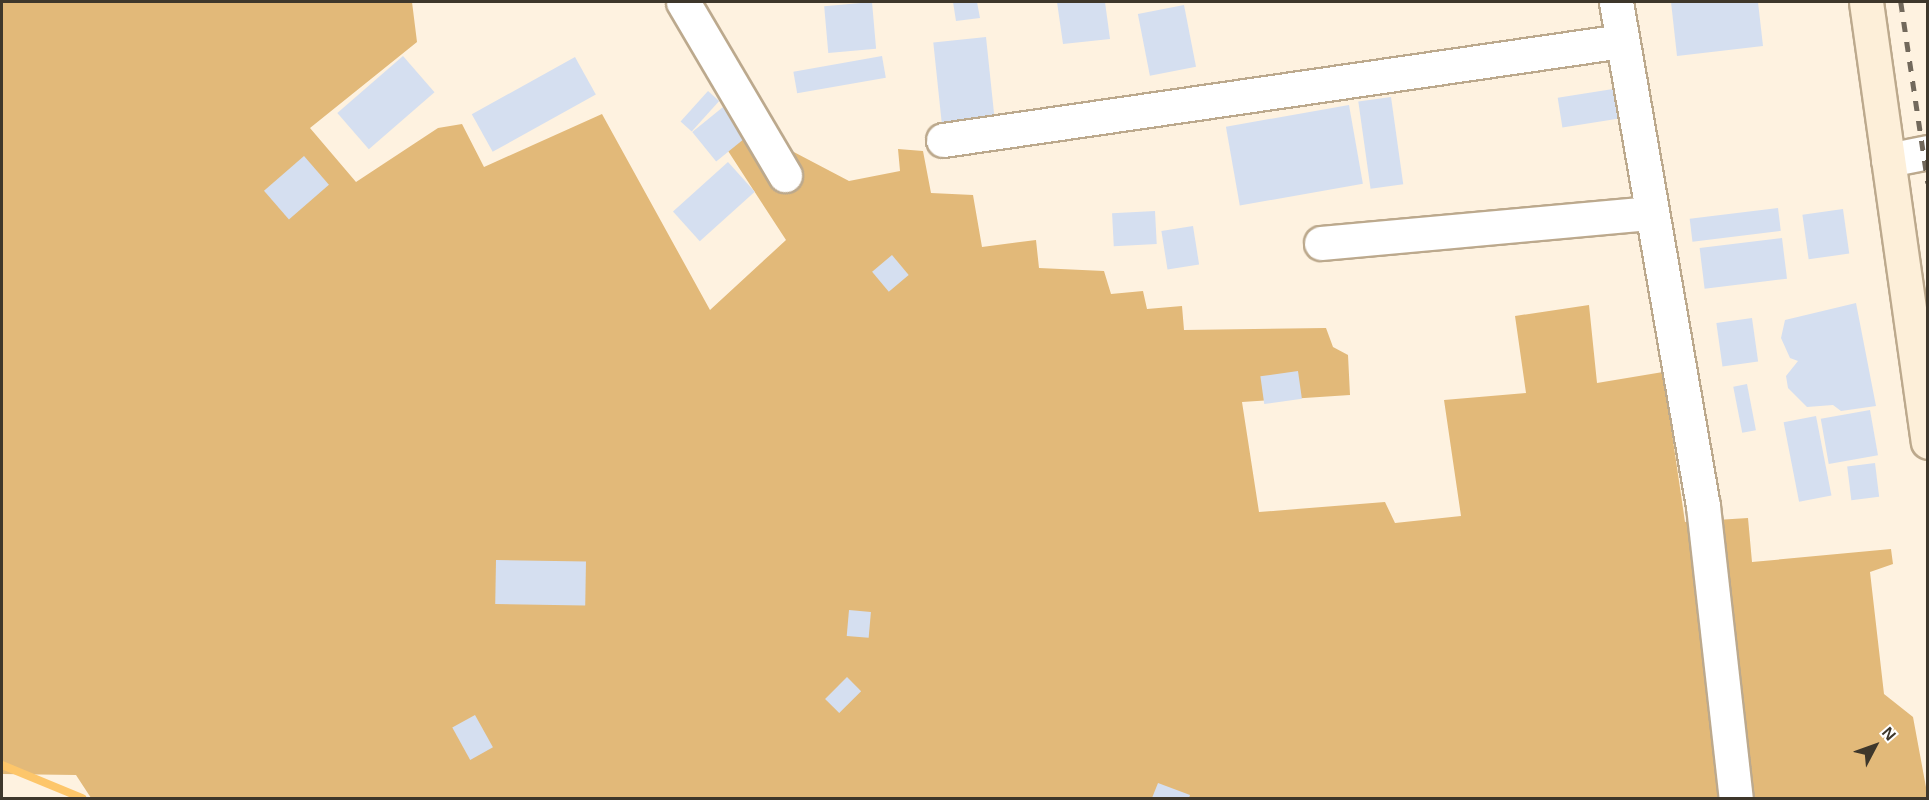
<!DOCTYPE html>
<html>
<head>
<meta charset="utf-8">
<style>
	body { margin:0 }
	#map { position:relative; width:1929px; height:800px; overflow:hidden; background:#fef2e0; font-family:Arial,sans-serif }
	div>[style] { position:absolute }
	.green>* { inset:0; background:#e2b979 }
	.stream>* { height:8px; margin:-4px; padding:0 4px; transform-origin:4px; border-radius:4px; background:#fdc66a }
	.building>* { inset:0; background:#d5dff0; transform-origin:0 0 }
	.roads { filter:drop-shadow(2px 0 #bca98d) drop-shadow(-2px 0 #bca98d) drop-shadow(0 2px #bca98d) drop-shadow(0 -2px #bca98d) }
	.minor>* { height:33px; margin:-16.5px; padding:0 16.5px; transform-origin:16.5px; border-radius:16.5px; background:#fff }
	.secondary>* { height:33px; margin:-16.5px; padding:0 16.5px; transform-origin:16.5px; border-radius:16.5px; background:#fdefd9 }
	.rail>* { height:4.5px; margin-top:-2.25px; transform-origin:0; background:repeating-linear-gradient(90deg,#72695c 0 10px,transparent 0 20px) }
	span { translate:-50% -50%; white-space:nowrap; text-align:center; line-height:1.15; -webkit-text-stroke:6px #fff; paint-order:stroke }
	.frame { position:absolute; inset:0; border:3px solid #3e372b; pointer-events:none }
	.north { position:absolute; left:1845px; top:716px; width:60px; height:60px; -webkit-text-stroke:4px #fff; paint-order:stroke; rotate:49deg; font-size:16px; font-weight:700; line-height:24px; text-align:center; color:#3e372b }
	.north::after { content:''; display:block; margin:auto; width:21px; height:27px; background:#3e372b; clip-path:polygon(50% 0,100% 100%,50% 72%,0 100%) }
</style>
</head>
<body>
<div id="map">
	<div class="green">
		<div style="clip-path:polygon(2px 2px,412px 2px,417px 42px,310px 128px,356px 182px,438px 128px,462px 124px,484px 167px,602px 114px,710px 310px,786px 240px,717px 134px,765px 116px,790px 150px,849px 181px,900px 171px,898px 149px,923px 151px,931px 193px,973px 195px,982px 247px,1036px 240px,1039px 268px,1104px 271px,1111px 294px,1143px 291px,1147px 309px,1182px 306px,1184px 330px,1326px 328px,1333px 347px,1348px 355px,1350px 395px,1242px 402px,1259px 512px,1385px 502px,1395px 523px,1461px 516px,1444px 400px,1526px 393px,1515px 316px,1589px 305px,1597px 383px,1663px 372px,1685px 522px,1748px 518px,1752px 562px,1891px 549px,1893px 564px,1870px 572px,1884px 694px,1913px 717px,1928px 798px,91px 798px,76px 775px,2px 774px)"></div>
	</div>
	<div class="stream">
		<div style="left:2px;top:765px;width:87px;rotate:22.4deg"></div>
	</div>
	<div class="building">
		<div style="left:872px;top:2px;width:47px;height:48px;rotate:85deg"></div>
		<div style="clip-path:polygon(953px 2px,977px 2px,980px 18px,956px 21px)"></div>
		<div style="clip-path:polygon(1057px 2px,1105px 2px,1110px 39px,1063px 44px)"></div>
		<div style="clip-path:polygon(1671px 2px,1758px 2px,1763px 46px,1677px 56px)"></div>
		<div style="left:1184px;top:5px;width:63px;height:47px;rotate:79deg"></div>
		<div style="left:986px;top:37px;width:82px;height:53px;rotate:84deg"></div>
		<div style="left:403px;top:56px;width:48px;height:87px;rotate:49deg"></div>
		<div style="left:882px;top:56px;width:22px;height:90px;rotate:80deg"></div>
		<div style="left:575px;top:57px;width:43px;height:118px;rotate:61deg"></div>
		<div style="left:1613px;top:89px;width:30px;height:56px;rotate:81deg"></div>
		<div style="left:708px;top:91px;width:15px;height:41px;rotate:42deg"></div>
		<div style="left:1391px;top:97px;width:88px;height:33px;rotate:82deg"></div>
		<div style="left:728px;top:103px;width:38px;height:46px;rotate:51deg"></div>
		<div style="left:1349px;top:105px;width:80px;height:125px;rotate:80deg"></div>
		<div style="left:304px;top:156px;width:38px;height:53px;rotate:49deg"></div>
		<div style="left:728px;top:162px;width:40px;height:74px;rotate:48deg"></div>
		<div style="left:1778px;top:208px;width:23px;height:89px;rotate:83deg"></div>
		<div style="left:1843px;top:209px;width:45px;height:41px;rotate:82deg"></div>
		<div style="left:1155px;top:211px;width:33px;height:43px;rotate:87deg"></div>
		<div style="left:1193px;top:226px;width:39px;height:32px;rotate:81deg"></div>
		<div style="left:1782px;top:238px;width:41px;height:83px;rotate:83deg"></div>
		<div style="left:892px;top:255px;width:26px;height:26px;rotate:50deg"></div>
		<div style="clip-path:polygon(1856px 303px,1876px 406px,1841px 411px,1833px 405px,1807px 407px,1788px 388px,1786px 376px,1798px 361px,1790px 358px,1781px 338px,1785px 320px)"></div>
		<div style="left:1752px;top:318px;width:44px;height:36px;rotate:82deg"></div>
		<div style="left:1298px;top:371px;width:28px;height:38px;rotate:82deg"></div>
		<div style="left:1747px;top:384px;width:47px;height:14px;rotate:79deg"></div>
		<div style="left:1870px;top:410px;width:46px;height:50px;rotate:80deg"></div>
		<div style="left:1816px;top:416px;width:81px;height:33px;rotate:79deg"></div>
		<div style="left:1875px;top:463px;width:34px;height:28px;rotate:83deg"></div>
		<div style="left:496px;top:560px;width:90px;height:44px;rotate:1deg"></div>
		<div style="left:849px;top:610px;width:22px;height:26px;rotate:5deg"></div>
		<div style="left:847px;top:677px;width:20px;height:31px;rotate:45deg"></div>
		<div style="left:475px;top:715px;width:37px;height:26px;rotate:61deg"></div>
		<div style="clip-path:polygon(1158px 783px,1190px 795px,1189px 798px,1152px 798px)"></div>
	</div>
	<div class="roads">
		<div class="minor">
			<div style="left:683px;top:2px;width:201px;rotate:59.5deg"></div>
			<div style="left:1616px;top:2px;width:511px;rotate:80.21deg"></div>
			<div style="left:1703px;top:506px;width:294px;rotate:83.6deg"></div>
			<div style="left:943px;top:140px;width:686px;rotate:-8.3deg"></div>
			<div style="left:1888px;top:160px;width:41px;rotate:-11.3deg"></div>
			<div style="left:1321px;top:243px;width:329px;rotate:-5.2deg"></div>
		</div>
		<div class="secondary">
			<div style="left:1866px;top:2px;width:444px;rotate:82deg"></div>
		</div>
	</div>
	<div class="rail">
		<div style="left:1901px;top:2px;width:183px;rotate:81.5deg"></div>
	</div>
	<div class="frame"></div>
	<div class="north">N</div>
</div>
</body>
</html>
